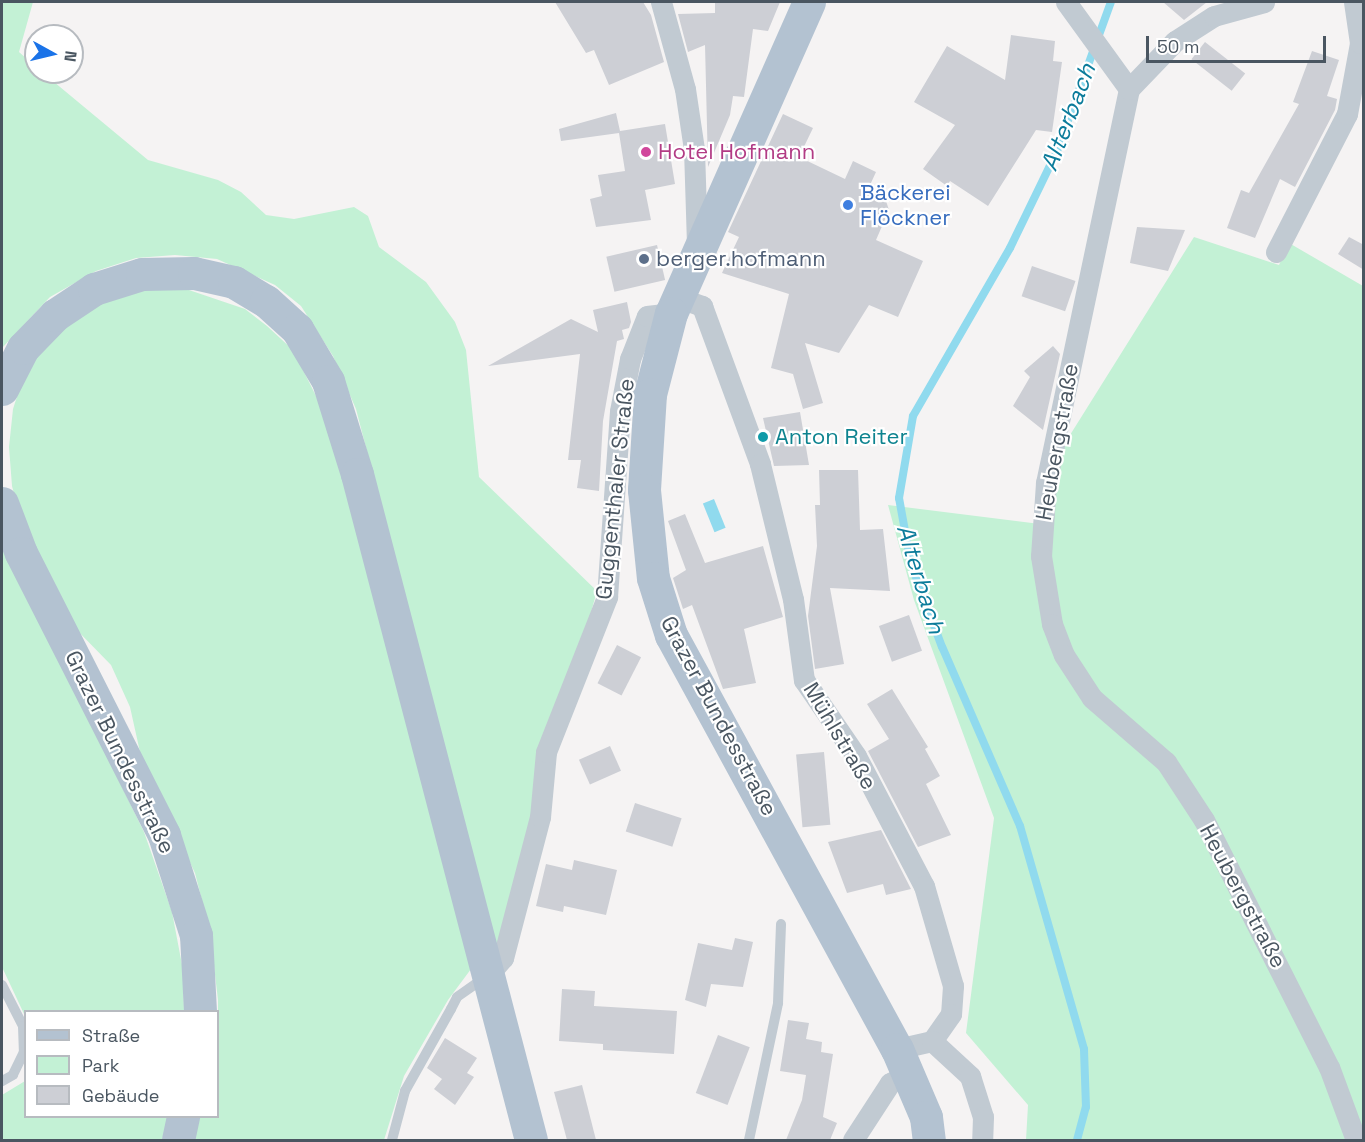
<!DOCTYPE html>
<html>
<head>
<meta charset="utf-8">
<style>
	body { margin:0 }
	#map { position:relative; width:1365px; height:1142px; overflow:hidden; background:#f5f3f3; font-family:"Space Grotesk",sans-serif }
	div>[style] { position:absolute }
	.green>* { inset:0; background:#c3f1d5 }
	.water>* { inset:0; background:#90daee; transform-origin:0 0 }
	.stream>* { height:8px; margin:-4px; padding:0 4px; transform-origin:4px; border-radius:4px; background:#90daee }
	.building>* { inset:0; background:#cdcfd5; transform-origin:0 0 }
	.lane>* { height:10px; margin:-5px; padding:0 5px; transform-origin:5px; border-radius:5px; background:#c1cad2 }
	.street>* { height:21px; margin:-10.5px; padding:0 10.5px; transform-origin:10.5px; border-radius:10.5px; background:#c1cad2 }
	.primary>* { height:33px; margin:-16.5px; padding:0 16.5px; transform-origin:16.5px; border-radius:16.5px; background:#b3c2d1 }
	.dots>* { width:16px; height:16px; translate:-50% -50%; box-sizing:border-box; border:3px solid #fff; border-radius:50% }
	span { translate:-50% -50%; white-space:nowrap; text-align:center; line-height:1.15; -webkit-text-stroke:4.5px #fff; paint-order:stroke }
	.hotel-label { font-size:22px; color:#b23c85 }
	.left { translate:0 -50%; text-align:left }
	.shop-label { font-size:22px; color:#366cbe }
	.service-label { font-size:22px; color:#4e5e75 }
	.culture-label { font-size:22px; color:#0d838f }
	.street-label { font-size:22px; color:#4a5661 }
	.water-label { font-size:24px; color:#0c7c9b; font-style:italic }
	.frame { position:absolute; inset:0; border:3px solid #4a5661; pointer-events:none }
	.legend { position:absolute; left:24px; top:1010px; width:195px; height:108px; box-sizing:border-box; background:#fff; border:2px solid #b7bbc0; margin:0; padding:8px 10px; list-style:none; font-size:18px; color:#4a5661 }
	.legend li { display:flex; align-items:center; gap:12px; height:30px }
	.legend b { width:30px; border:2px solid #b7bbc0 }
	.north { position:absolute; left:24px; top:24px; width:60px; height:60px; box-sizing:border-box; background:#fff; border:2px solid #b7bbc0; border-radius:50%; rotate:98deg; font-size:16px; font-weight:700; line-height:24px; text-align:center; color:#4a5661 }
	.north::after { content:''; display:block; margin:auto; width:21px; height:27px; background:#1a73e8; clip-path:polygon(50% 0,100% 100%,50% 72%,0 100%) }
	.scale { position:absolute; left:1146px; top:36px; width:180px; height:27px; box-sizing:border-box; border:3px solid #4a5661; border-top:0; padding-left:8px; font-size:18px; line-height:21px; white-space:nowrap; color:#4a5661; -webkit-text-stroke:4px #fff; paint-order:stroke }
</style>
</head>
<body>
<div id="map">
	<div class="green">
		<div style="clip-path:polygon(2px 2px,33px 2px,19px 52px,36px 67px,36px 72px,42px 72px,148px 160px,218px 180px,241px 192px,266px 215px,294px 219px,354px 207px,368px 216px,379px 247px,426px 282px,455px 322px,466px 350px,479px 477px,597px 591px,496px 948px,356px 409px,333px 356px,301px 306px,275px 285px,217px 259px,175px 255px,136px 258px,96px 271px,50px 297px,2px 348px)"></div>
		<div style="clip-path:polygon(1194px 237px,1279px 265px,1289px 243px,1363px 286px,1363px 1140px,1026px 1140px,1028px 1105px,966px 1033px,994px 818px,914px 600px,888px 505px,1048px 525px,1060px 451px)"></div>
		<div style="clip-path:polygon(183px 288px,245px 309px,267px 326px,293px 350px,327px 418px,471px 969px,448px 1000px,404px 1076px,384px 1140px,193px 1140px,199px 1117px,218px 1116px,218px 1000px,210px 932px,195px 873px,142px 761px,130px 707px,111px 665px,70px 623px,22px 525px,12px 486px,9px 447px,13px 409px,24px 375px,45px 345px,68px 323px,105px 300px,145px 290px)"></div>
		<div style="clip-path:polygon(2px 541px,144px 832px,172px 912px,183px 970px,184px 1011px,26px 1012px,25px 1016px,2px 967px)"></div>
		<div style="clip-path:polygon(25px 1081px,26px 1116px,168px 1117px,162px 1140px,2px 1140px,2px 1095px)"></div>
	</div>
	<div class="water">
		<div style="left:714px;top:499px;width:31px;height:12px;rotate:68deg"></div>
	</div>
	<div class="stream">
		<div style="left:1077px;top:1140px;width:34px;rotate:-75deg"></div>
		<div style="left:1086px;top:1107px;width:58px;rotate:-92deg"></div>
		<div style="left:1084px;top:1049px;width:232px;rotate:-106deg"></div>
		<div style="left:1020px;top:826px;width:195px;rotate:-113.5deg"></div>
		<div style="left:942px;top:647px;width:89px;rotate:-110.5deg"></div>
		<div style="left:911px;top:564px;width:67px;rotate:-100.3deg"></div>
		<div style="left:899px;top:498px;width:83px;rotate:-80.3deg"></div>
		<div style="left:913px;top:416px;width:194px;rotate:-60deg"></div>
		<div style="left:1010px;top:248px;width:108px;rotate:-64.1deg"></div>
		<div style="left:1057px;top:151px;width:158px;rotate:-70.1deg"></div>
	</div>
	<div class="building">
		<div style="clip-path:polygon(555px 2px,643px 2px,651px 15px,664px 62px,609px 85px,594px 50px,586px 53px)"></div>
		<div style="clip-path:polygon(715px 2px,780px 2px,768px 31px,753px 29px,744px 97px,733px 96px,730px 115px,708px 167px,705px 45px,688px 52px,678px 14px,715px 13px)"></div>
		<div style="clip-path:polygon(1163px 2px,1207px 2px,1184px 20px)"></div>
		<div style="clip-path:polygon(1011px 35px,1055px 41px,1053px 61px,1062px 62px,1052px 132px,1036px 130px,988px 206px,950px 181px,947px 186px,923px 169px,955px 125px,914px 102px,947px 46px,1005px 80px)"></div>
		<div style="left:1205px;top:42px;width:51px;height:22px;rotate:38deg"></div>
		<div style="clip-path:polygon(1312px 51px,1339px 60px,1327px 96px,1337px 99px,1335px 110px,1295px 187px,1280px 179px,1255px 238px,1227px 228px,1241px 190px,1249px 193px,1299px 104px,1293px 102px)"></div>
		<div style="clip-path:polygon(616px 113px,620px 131px,665px 124px,675px 184px,645px 190px,651px 220px,596px 227px,590px 199px,602px 196px,598px 175px,625px 171px,619px 133px,561px 141px,559px 129px)"></div>
		<div style="clip-path:polygon(783px 114px,813px 128px,799px 157px,845px 179px,853px 161px,876px 172px,870px 185px,886px 201px,889px 210px,876px 240px,923px 261px,898px 317px,869px 305px,839px 353px,805px 343px,823px 403px,803px 409px,793px 374px,771px 368px,789px 294px,722px 273px,739px 237px,728px 232px)"></div>
		<div style="clip-path:polygon(1137px 227px,1185px 230px,1168px 271px,1130px 263px)"></div>
		<div style="clip-path:polygon(1349px 237px,1364px 245px,1364px 270px,1338px 254px)"></div>
		<div style="left:657px;top:245px;width:36px;height:52px;rotate:77deg"></div>
		<div style="left:1032px;top:266px;width:46px;height:32px;rotate:19deg"></div>
		<div style="clip-path:polygon(627px 302px,631px 322px,629px 328px,622px 330px,624px 339px,617px 341px,603px 421px,599px 491px,577px 488px,581px 460px,568px 460px,580px 354px,488px 366px,571px 319px,598px 332px,593px 310px)"></div>
		<div style="clip-path:polygon(1053px 346px,1060px 354px,1043px 430px,1013px 406px,1030px 377px,1024px 371px)"></div>
		<div style="clip-path:polygon(800px 412px,809px 465px,774px 466px,763px 418px)"></div>
		<div style="clip-path:polygon(819px 470px,858px 470px,860px 530px,883px 529px,890px 591px,830px 588px,844px 664px,815px 669px,808px 616px,817px 546px,815px 505px,820px 505px)"></div>
		<div style="clip-path:polygon(685px 514px,705px 563px,763px 546px,783px 617px,744px 629px,756px 683px,723px 689px,692px 605px,683px 609px,673px 578px,686px 570px,668px 521px)"></div>
		<div style="left:909px;top:615px;width:38px;height:32px;rotate:70deg"></div>
		<div style="left:617px;top:645px;width:27px;height:43px;rotate:27deg"></div>
		<div style="clip-path:polygon(892px 689px,928px 747px,925px 749px,940px 776px,926px 784px,951px 835px,918px 847px,868px 751px,889px 739px,867px 704px)"></div>
		<div style="left:610px;top:746px;width:27px;height:34px;rotate:66deg"></div>
		<div style="left:824px;top:752px;width:73px;height:28px;rotate:85deg"></div>
		<div style="left:635px;top:803px;width:49px;height:30px;rotate:18deg"></div>
		<div style="clip-path:polygon(881px 830px,911px 889px,886px 895px,883px 884px,847px 893px,828px 842px)"></div>
		<div style="clip-path:polygon(574px 860px,617px 870px,606px 915px,564px 906px,563px 912px,536px 906px,546px 864px,572px 870px)"></div>
		<div style="clip-path:polygon(735px 938px,753px 942px,743px 987px,711px 984px,706px 1007px,685px 1000px,698px 943px,732px 950px)"></div>
		<div style="clip-path:polygon(562px 989px,595px 991px,594px 1006px,677px 1011px,674px 1054px,603px 1050px,603px 1044px,559px 1041px)"></div>
		<div style="clip-path:polygon(788px 1020px,809px 1023px,806px 1039px,822px 1042px,821px 1052px,833px 1054px,823px 1117px,837px 1123px,830px 1140px,786px 1140px,802px 1100px,806px 1075px,780px 1071px)"></div>
		<div style="left:718px;top:1035px;width:34px;height:62px;rotate:21deg"></div>
		<div style="clip-path:polygon(445px 1038px,477px 1058px,467px 1073px,474px 1077px,455px 1105px,434px 1089px,442px 1079px,427px 1068px)"></div>
		<div style="clip-path:polygon(582px 1085px,596px 1140px,567px 1140px,554px 1092px)"></div>
	</div>
	<div class="lane">
		<div style="left:2px;top:985px;width:46px;rotate:62.9deg"></div>
		<div style="left:23px;top:1026px;width:26px;rotate:88deg"></div>
		<div style="left:24px;top:1052px;width:25px;rotate:116deg"></div>
		<div style="left:13px;top:1075px;width:13px;rotate:151deg"></div>
		<div style="left:392px;top:1140px;width:51px;rotate:-75.1deg"></div>
		<div style="left:405px;top:1091px;width:94px;rotate:-60.7deg"></div>
		<div style="left:451px;top:1009px;width:13px;rotate:-63deg"></div>
		<div style="left:457px;top:997px;width:35px;rotate:-35deg"></div>
		<div style="left:749px;top:1140px;width:140px;rotate:-78deg"></div>
		<div style="left:778px;top:1003px;width:79px;rotate:-87.8deg"></div>
	</div>
	<div class="street">
		<div style="left:661px;top:2px;width:90px;rotate:74.6deg"></div>
		<div style="left:685px;top:89px;width:61px;rotate:81.5deg"></div>
		<div style="left:694px;top:149px;width:94px;rotate:88.2deg"></div>
		<div style="left:1066px;top:2px;width:107px;rotate:54.1deg"></div>
		<div style="left:1129px;top:89px;width:403px;rotate:101.9deg"></div>
		<div style="left:1046px;top:483px;width:73px;rotate:93.9deg"></div>
		<div style="left:1041px;top:556px;width:69px;rotate:80.8deg"></div>
		<div style="left:1052px;top:624px;width:33px;rotate:69deg"></div>
		<div style="left:1064px;top:655px;width:51px;rotate:56.9deg"></div>
		<div style="left:1092px;top:698px;width:98px;rotate:40.9deg"></div>
		<div style="left:1166px;top:762px;width:69px;rotate:56.8deg"></div>
		<div style="left:1204px;top:820px;width:277px;rotate:63.2deg"></div>
		<div style="left:1329px;top:1067px;width:78px;rotate:69.7deg"></div>
		<div style="left:1129px;top:89px;width:66px;rotate:-46.2deg"></div>
		<div style="left:1175px;top:41px;width:46px;rotate:-32.7deg"></div>
		<div style="left:1214px;top:16px;width:52px;rotate:-15.6deg"></div>
		<div style="left:1276px;top:252px;width:155px;rotate:-62.8deg"></div>
		<div style="left:1347px;top:114px;width:72px;rotate:-79.6deg"></div>
		<div style="left:1360px;top:43px;width:41px;rotate:-98.3deg"></div>
		<div style="left:677px;top:297px;width:27px;rotate:20deg"></div>
		<div style="left:702px;top:306px;width:168px;rotate:69.8deg"></div>
		<div style="left:760px;top:464px;width:139px;rotate:76.3deg"></div>
		<div style="left:793px;top:599px;width:82px;rotate:82.3deg"></div>
		<div style="left:804px;top:680px;width:92px;rotate:55.6deg"></div>
		<div style="left:856px;top:756px;width:147px;rotate:62.4deg"></div>
		<div style="left:924px;top:886px;width:104px;rotate:73.8deg"></div>
		<div style="left:953px;top:986px;width:28px;rotate:94deg"></div>
		<div style="left:951px;top:1014px;width:33px;rotate:125deg"></div>
		<div style="left:932px;top:1041px;width:36px;rotate:167deg"></div>
		<div style="left:488px;top:975px;width:23px;rotate:-49deg"></div>
		<div style="left:503px;top:958px;width:146px;rotate:-75.3deg"></div>
		<div style="left:540px;top:817px;width:65px;rotate:-84.7deg"></div>
		<div style="left:546px;top:752px;width:167px;rotate:-68.5deg"></div>
		<div style="left:607px;top:597px;width:186px;rotate:-86deg"></div>
		<div style="left:620px;top:411px;width:53px;rotate:-79.1deg"></div>
		<div style="left:630px;top:359px;width:46px;rotate:-68.4deg"></div>
		<div style="left:647px;top:316px;width:24px;rotate:-7deg"></div>
		<div style="left:932px;top:1041px;width:52px;rotate:42.6deg"></div>
		<div style="left:970px;top:1076px;width:43px;rotate:72.4deg"></div>
		<div style="left:983px;top:1117px;width:23px;rotate:92deg"></div>
		<div style="left:853px;top:1140px;width:68px;rotate:-57deg"></div>
		<div style="left:890px;top:1083px;width:20px;rotate:-27deg"></div>
	</div>
	<div class="primary">
		<div style="left:809px;top:2px;width:340px;rotate:113.9deg"></div>
		<div style="left:671px;top:313px;width:84px;rotate:104.5deg"></div>
		<div style="left:650px;top:394px;width:96px;rotate:93.6deg"></div>
		<div style="left:644px;top:490px;width:88px;rotate:84.2deg"></div>
		<div style="left:653px;top:578px;width:60px;rotate:72.5deg"></div>
		<div style="left:671px;top:635px;width:472px;rotate:61.4deg"></div>
		<div style="left:897px;top:1049px;width:74px;rotate:66.9deg"></div>
		<div style="left:926px;top:1117px;width:23px;rotate:83deg"></div>
		<div style="left:2px;top:389px;width:46px;rotate:-62.9deg"></div>
		<div style="left:23px;top:348px;width:46px;rotate:-45.9deg"></div>
		<div style="left:55px;top:315px;width:47px;rotate:-33.7deg"></div>
		<div style="left:94px;top:289px;width:50px;rotate:-17.4deg"></div>
		<div style="left:142px;top:274px;width:52px;rotate:-1.1deg"></div>
		<div style="left:194px;top:273px;width:41px;rotate:12.7deg"></div>
		<div style="left:234px;top:282px;width:37px;rotate:31deg"></div>
		<div style="left:266px;top:301px;width:42px;rotate:42.1deg"></div>
		<div style="left:297px;top:329px;width:61px;rotate:59.2deg"></div>
		<div style="left:328px;top:381px;width:97px;rotate:72.7deg"></div>
		<div style="left:357px;top:474px;width:688px;rotate:75.36deg"></div>
		<div style="left:2px;top:503px;width:53px;rotate:69.2deg"></div>
		<div style="left:21px;top:553px;width:316px;rotate:63.1deg"></div>
		<div style="left:164px;top:835px;width:105px;rotate:72.3deg"></div>
		<div style="left:196px;top:935px;width:77px;rotate:87deg"></div>
		<div style="left:178px;top:1140px;width:25px;rotate:-78deg"></div>
	</div>
	<div class="dots">
		<div style="left:646px;top:152px;background:#d1479c"></div>
		<div style="left:848px;top:205px;background:#3f7fe0"></div>
		<div style="left:644px;top:259px;background:#5c6f8a"></div>
		<div style="left:763px;top:437px;background:#0f9aa8"></div>
	</div>
	<div class="hotel-label">
		<span class="left" style="left:658px;top:152px">Hotel Hofmann</span>
	</div>
	<div class="shop-label">
		<span class="left" style="left:860px;top:205px">Bäckerei<br>Flöckner</span>
	</div>
	<div class="service-label">
		<span class="left" style="left:656px;top:259px">berger.hofmann</span>
	</div>
	<div class="culture-label">
		<span class="left" style="left:775px;top:437px">Anton Reiter</span>
	</div>
	<div class="street-label">
		<span style="left:1057px;top:442px;rotate:-80deg">Heubergstraße</span>
		<span style="left:615px;top:489px;rotate:-84deg">Guggenthaler Straße</span>
		<span style="left:719px;top:716px;rotate:62deg">Grazer Bundesstraße</span>
		<span style="left:840px;top:736px;rotate:59deg">Mühlstraße</span>
		<span style="left:120px;top:752px;rotate:64deg">Grazer Bundesstraße</span>
		<span style="left:1243px;top:896px;rotate:62deg">Heubergstraße</span>
	</div>
	<div class="water-label">
		<span style="left:1068px;top:117px;rotate:-69deg">Alterbach</span>
		<span style="left:921px;top:579px;rotate:73deg">Alterbach</span>
	</div>
	<div class="frame"></div>
	<ul class="legend">
	<li><b style="height:8px;background:#b3c2d1"></b>Straße</li>
	<li><b style="height:16px;background:#c3f1d5"></b>Park</li>
	<li><b style="height:16px;background:#cdcfd5"></b>Gebäude</li>
	</ul>
	<div class="north">N</div>
	<div class="scale">50 m</div>
</div>
</body>
</html>
